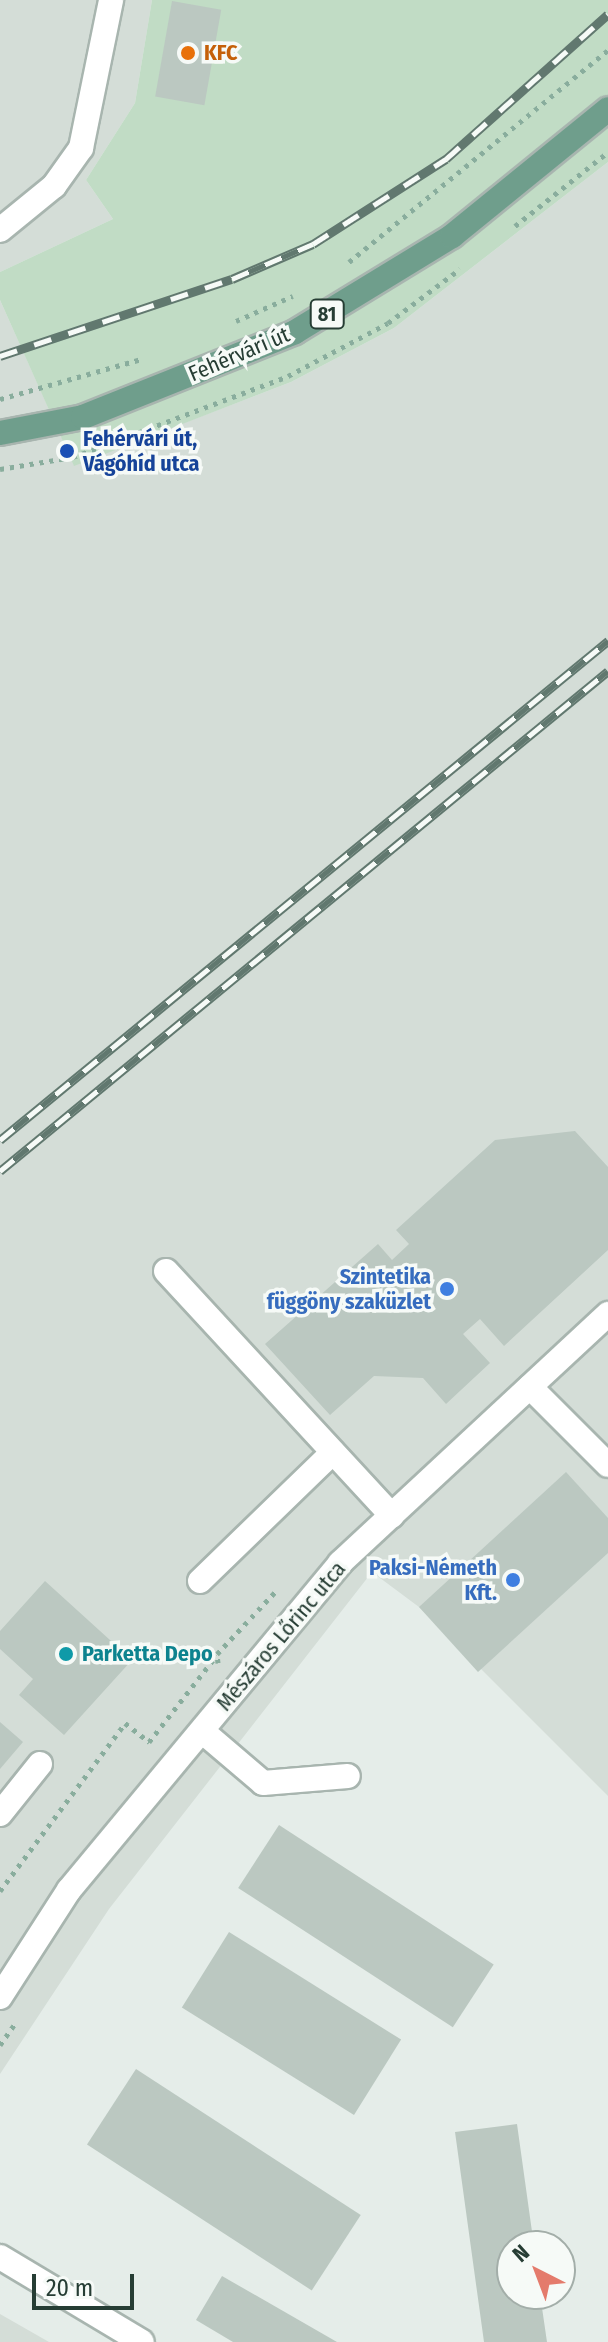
<!DOCTYPE html>
<html>
<head>
<meta charset="utf-8">
<style>
	body { margin:0 }
	#map { position:relative; width:608px; height:2342px; overflow:hidden; background:#e5ede9; font-family:"Fira Sans Condensed",sans-serif }
	div>[style] { position:absolute }
	.built>* { inset:0; background:#d4ddd7 }
	.green>* { inset:0; background:#c1dcc5 }
	.building>* { inset:0; background:#bbc8c1; transform-origin:0 0 }
	.path>* { height:5px; margin-top:-2.5px; transform-origin:0; background:repeating-linear-gradient(90deg,#89ad9d 0 4px,transparent 0 10px) }
	.roads { filter:drop-shadow(2px 0 #a8b5af) drop-shadow(-2px 0 #a8b5af) drop-shadow(0 2px #a8b5af) drop-shadow(0 -2px #a8b5af) }
	.minor>* { height:24px; margin:-12px; padding:0 12px; transform-origin:12px; border-radius:12px; background:#fff }
	.major>* { height:24px; margin:-12px; padding:0 12px; transform-origin:12px; border-radius:12px; background:#6f9e8c }
	.rail>* { height:9px; margin-top:-4.5px; transform-origin:0; background:repeating-linear-gradient(90deg,#f6faf7 0 18px,#61786f 0 36px); box-sizing:border-box; border-block:2px solid #61786f }
	.dots>* { width:22px; height:22px; translate:-50% -50%; box-sizing:border-box; border:4px solid #f6faf7; border-radius:50% }
	span { translate:-50% -50%; white-space:nowrap; text-align:center; line-height:1.15; -webkit-text-stroke:7px #f6faf7; paint-order:stroke }
	.shield-label span { padding:2px 6px; background:#f6faf7; border:2px solid; border-radius:6px; -webkit-text-stroke-width:0 }
	.shield-label { font-size:20px; color:#263d34; font-weight:700 }
	.food-label { font-size:22px; color:#c56008; font-weight:700 }
	.left { translate:0 -50%; text-align:left }
	.street-label { font-size:22px; color:#263d34 }
	.transit-label { font-size:22px; color:#164399; font-weight:700 }
	.shop-label { font-size:22px; color:#366cbe; font-weight:700 }
	.right { translate:-100% -50%; text-align:right }
	.culture-label { font-size:22px; color:#0d838f; font-weight:700 }
	.north { position:absolute; left:496px; top:2230px; width:80px; height:80px; box-sizing:border-box; background:#f6faf7; border:2px solid #a3aea9; border-radius:50%; rotate:318deg; font-size:22px; font-weight:700; line-height:32px; text-align:center; color:#263d34 }
	.north::after { content:''; display:block; margin:auto; width:28px; height:36px; background:#e47b6c; clip-path:polygon(50% 0,100% 100%,50% 72%,0 100%) }
	.scale { position:absolute; left:32px; top:2274px; width:102px; height:36px; box-sizing:border-box; border:4px solid #263d34; border-top:0; padding-left:10px; font-size:24px; line-height:28px; white-space:nowrap; color:#263d34; -webkit-text-stroke:6px #f6faf7; paint-order:stroke }
</style>
</head>
<body>
<div id="map">
	<div class="built">
		<div style="clip-path:polygon(0 0,152px 0,135px 103px,86px 180px,113px 219px,0 272px)"></div>
		<div style="clip-path:polygon(608px 162px,608px 1796px,419px 1607px,372px 1572px,109px 1909px,0 2074px,0 300px,74px 465px,291px 382px,394px 328px)"></div>
		<div style="clip-path:polygon(0 2314px,49px 2342px,0 2342px)"></div>
	</div>
	<div class="green">
		<div style="clip-path:polygon(152px 0,608px 0,608px 162px,394px 328px,291px 382px,74px 466px,0 300px,0 272px,113px 219px,86px 180px,135px 103px)"></div>
	</div>
	<div class="building">
		<div style="left:172px;top:1px;width:50px;height:97px;rotate:10deg"></div>
		<div style="clip-path:polygon(575px 1131px,608px 1167px,608px 1250px,504px 1346px,480px 1319px,463px 1334px,490px 1363px,446px 1404px,423px 1378px,374px 1376px,330px 1415px,265px 1344px,378px 1244px,392px 1260px,409px 1244px,396px 1230px,495px 1140px)"></div>
		<div style="clip-path:polygon(566px 1472px,608px 1518px,608px 1553px,478px 1672px,419px 1607px)"></div>
		<div style="clip-path:polygon(45px 1581px,132px 1660px,64px 1735px,19px 1695px,33px 1679px,0 1649px,0 1631px)"></div>
		<div style="clip-path:polygon(0 1722px,23px 1742px,0 1769px)"></div>
		<div style="left:279px;top:1825px;width:256px;height:75px;rotate:33deg"></div>
		<div style="left:229px;top:1932px;width:203px;height:89px;rotate:32deg"></div>
		<div style="left:136px;top:2069px;width:268px;height:90px;rotate:33deg"></div>
		<div style="clip-path:polygon(517px 2124px,534px 2246px,512px 2246px,512px 2294px,540px 2294px,547px 2342px,484px 2342px,455px 2132px)"></div>
		<div style="clip-path:polygon(222px 2276px,337px 2342px,233px 2342px,196px 2320px)"></div>
	</div>
	<div class="path">
		<div style="left:515px;top:226px;width:119px;rotate:-38.5deg"></div>
		<div style="left:349px;top:262px;width:335px;rotate:-39.3deg"></div>
		<div style="left:236px;top:321px;width:62px;rotate:-23.7deg"></div>
		<div style="left:0;top:399px;width:147px;rotate:-15.8deg"></div>
		<div style="left:0;top:469px;width:74px;rotate:-9.3deg"></div>
		<div style="left:73px;top:457px;width:230px;rotate:-20.6deg"></div>
		<div style="left:288px;top:376px;width:113px;rotate:-27.9deg"></div>
		<div style="left:388px;top:323px;width:90px;rotate:-36.9deg"></div>
		<div style="left:218px;top:1663px;width:9px;rotate:-96deg"></div>
		<div style="left:217px;top:1654px;width:85px;rotate:-46.9deg"></div>
		<div style="left:0;top:1891px;width:209px;rotate:-53.3deg"></div>
		<div style="left:125px;top:1723px;width:31px;rotate:38deg"></div>
		<div style="left:149px;top:1742px;width:110px;rotate:-52deg"></div>
		<div style="left:0;top:2045px;width:28px;rotate:-55deg"></div>
	</div>
	<div class="roads">
		<div class="minor">
			<div style="left:0;top:230px;width:70px;rotate:-39.2deg"></div>
			<div style="left:54px;top:186px;width:47px;rotate:-54.6deg"></div>
			<div style="left:81px;top:148px;width:151px;rotate:-78.5deg"></div>
			<div style="left:166px;top:1271px;width:333px;rotate:47.3deg"></div>
			<div style="left:530px;top:1387px;width:110px;rotate:45deg"></div>
			<div style="left:200px;top:1581px;width:185px;rotate:-44.1deg"></div>
			<div style="left:202px;top:1731px;width:80px;rotate:40.4deg"></div>
			<div style="left:263px;top:1783px;width:85px;rotate:-4.7deg"></div>
			<div style="left:0;top:1814px;width:64px;rotate:-51.3deg"></div>
			<div style="left:0;top:1997px;width:127px;rotate:-57.2deg"></div>
			<div style="left:69px;top:1890px;width:425px;rotate:-50.3deg"></div>
			<div style="left:340px;top:1563px;width:366px;rotate:-42.9deg"></div>
			<div style="left:0;top:2257px;width:165px;rotate:30.9deg"></div>
		</div>
		<div class="major">
			<div style="left:0;top:433px;width:85px;rotate:-10.9deg"></div>
			<div style="left:83px;top:417px;width:228px;rotate:-21.8deg"></div>
			<div style="left:295px;top:332px;width:184px;rotate:-31.4deg"></div>
			<div style="left:452px;top:236px;width:201px;rotate:-39.1deg"></div>
		</div>
	</div>
	<div class="rail">
		<div style="left:0;top:356px;width:244px;rotate:-18.4deg"></div>
		<div style="left:232px;top:279px;width:88px;rotate:-23.4deg"></div>
		<div style="left:313px;top:244px;width:158px;rotate:-32.6deg"></div>
		<div style="left:446px;top:159px;width:217px;rotate:-41.8deg"></div>
		<div style="left:0;top:1140px;width:787px;rotate:-39.38deg"></div>
		<div style="left:0;top:1171px;width:787px;rotate:-39.43deg"></div>
	</div>
	<div class="dots">
		<div style="left:188px;top:53px;background:#e8710a"></div>
		<div style="left:67px;top:451px;background:#1a4fb4"></div>
		<div style="left:447px;top:1289px;background:#3f7fe0"></div>
		<div style="left:513px;top:1580px;background:#3f7fe0"></div>
		<div style="left:66px;top:1654px;background:#0f9aa8"></div>
	</div>
	<div class="shield-label">
		<span style="left:327px;top:314px">81</span>
	</div>
	<div class="food-label">
		<span class="left" style="left:204px;top:53px">KFC</span>
	</div>
	<div class="street-label">
		<span style="left:239px;top:354px;rotate:-23deg">Fehérvári út</span>
		<span style="left:281px;top:1636px;rotate:-50deg">Mészáros Lőrinc utca</span>
	</div>
	<div class="transit-label">
		<span class="left" style="left:83px;top:451px">Fehérvári út,<br>Vágóhíd utca</span>
	</div>
	<div class="shop-label">
		<span class="right" style="left:431px;top:1289px">Szintetika<br>függöny szaküzlet</span>
		<span class="right" style="left:497px;top:1580px">Paksi-Németh<br>Kft.</span>
	</div>
	<div class="culture-label">
		<span class="left" style="left:82px;top:1654px">Parketta Depo</span>
	</div>
	<div class="north">N</div>
	<div class="scale">20 m</div>
</div>
</body>
</html>
